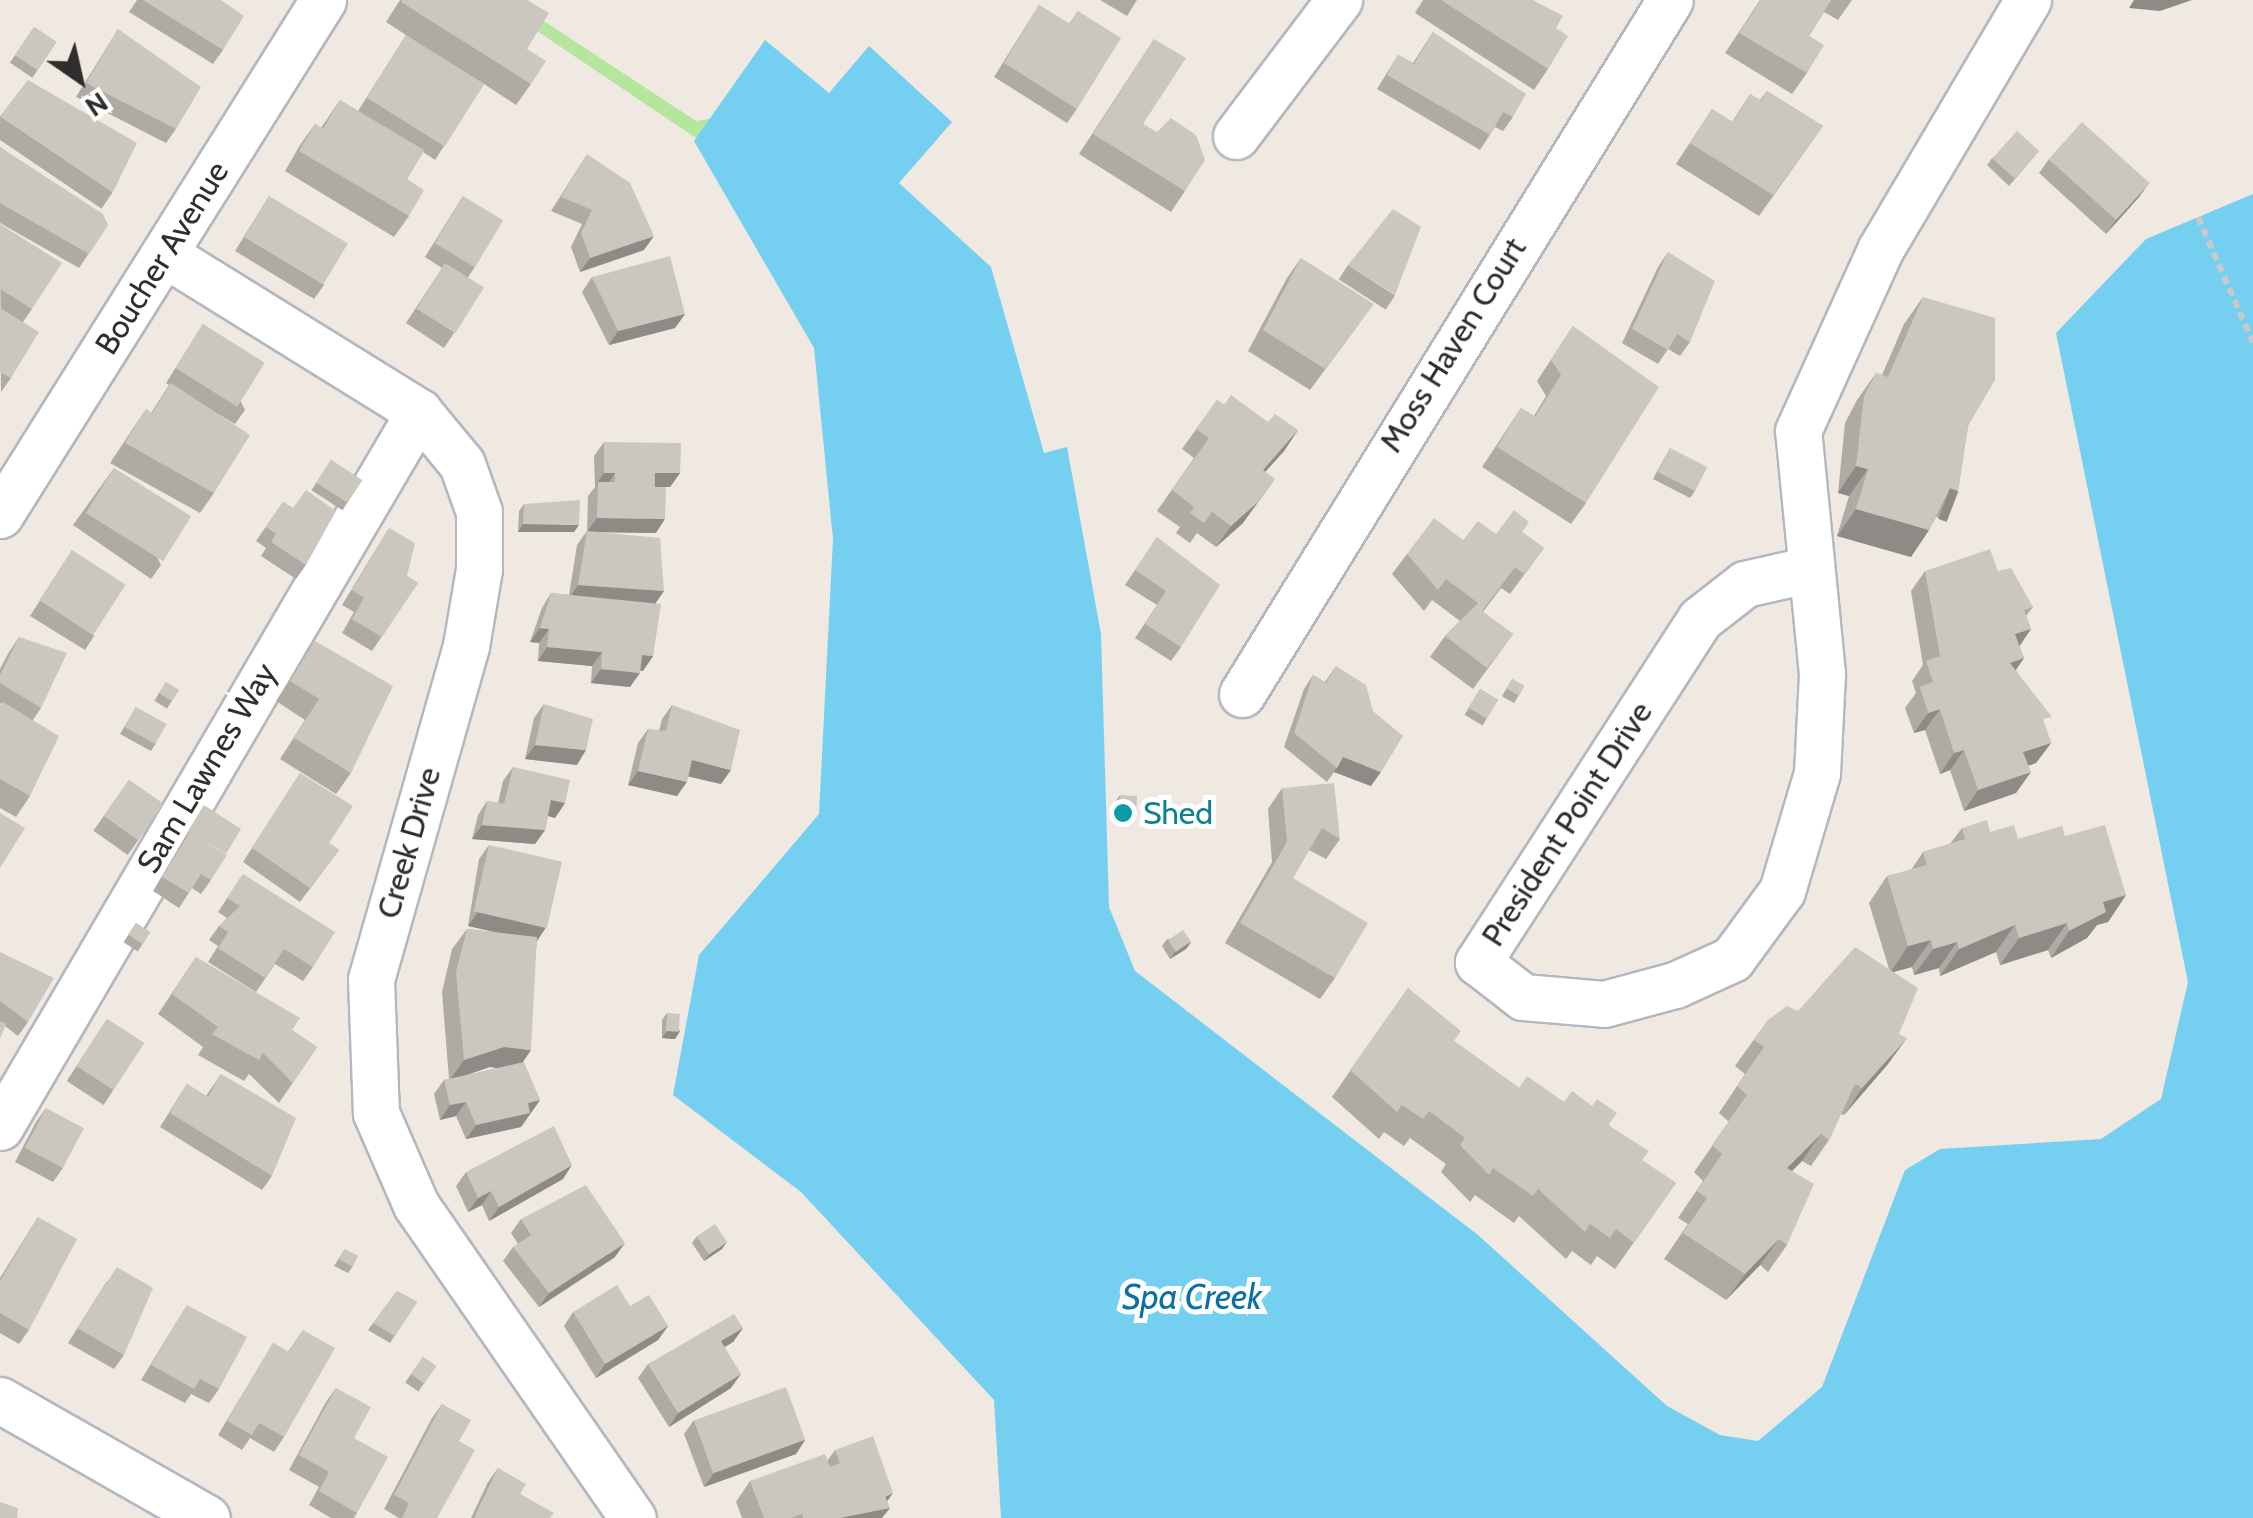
<!DOCTYPE html>
<html>
<head>
<meta charset="utf-8">
<style>
	body { margin:0 }
	#map { position:relative; width:2253px; height:1518px; overflow:hidden; background:#efe9e1; font-family:Cabin,sans-serif }
	div>[style] { position:absolute }
	.green>* { inset:0; background:#b6e59e }
	.water>* { inset:0; background:#75cff0 }
	.path>* { height:6px; margin-top:-3px; transform-origin:0; background:repeating-linear-gradient(90deg,#c9c9c9 0 8px,transparent 0 13px) }
	.roads { filter:drop-shadow(2px 0 #b4b7c1) drop-shadow(-2px 0 #b4b7c1) drop-shadow(0 2px #b4b7c1) drop-shadow(0 -2px #b4b7c1) }
	.minor>* { height:45px; margin:-22.5px; padding:0 22.5px; transform-origin:22.5px; border-radius:22.5px; background:#fff }
	.wall>* { inset:0; background:#afaba4; transform-origin:0 0 }
	.shaded-wall>* { inset:0; background:#8e8b86; transform-origin:0 0 }
	.building>* { inset:0; background:#cbc7bf; transform-origin:0 0 }
	.dots>* { width:28px; height:28px; translate:-50% -50%; box-sizing:border-box; border:5px solid #fff; border-radius:50% }
	span { translate:-50% -50%; white-space:nowrap; text-align:center; line-height:1.15; -webkit-text-stroke:10px #fff; paint-order:stroke }
	.street-label { font-size:32px; color:#2e2e2e }
	.culture-label { font-size:32px; color:#0d838f }
	.left { translate:0 -50%; text-align:left }
	.water-label { font-size:35px; color:#0d6fa3; font-style:italic }
	.north { position:absolute; left:30px; top:30px; width:100px; height:100px; -webkit-text-stroke:8px #fff; paint-order:stroke; rotate:146deg; font-size:28px; font-weight:700; line-height:40px; text-align:center; color:#2e2e2e }
	.north::after { content:''; display:block; margin:auto; width:35px; height:45px; background:#2e2e2e; clip-path:polygon(50% 0,100% 100%,50% 72%,0 100%) }
</style>
</head>
<body>
<div id="map">
	<div class="green">
		<div style="clip-path:polygon(491px 0,512px 0,696px 121px,722px 117px,696px 138px)"></div>
	</div>
	<div class="water">
		<div style="clip-path:polygon(765px 40px,829px 93px,869px 46px,952px 122px,899px 183px,991px 267px,1044px 453px,1067px 447px,1101px 634px,1109px 907px,1135px 971px,1478px 1235px,1667px 1406px,1720px 1435px,1758px 1441px,1822px 1387px,1905px 1170px,1940px 1149px,2101px 1139px,2161px 1099px,2188px 982px,2056px 333px,2146px 239px,2253px 194px,2253px 1518px,1001px 1518px,994px 1400px,801px 1192px,673px 1095px,699px 955px,819px 814px,833px 539px,814px 348px,694px 141px)"></div>
	</div>
	<div class="path">
		<div style="left:2198px;top:217px;width:137px;rotate:66.3deg"></div>
	</div>
	<div class="roads">
		<div class="minor">
			<div style="left:1236px;top:136px;width:171px;rotate:-52.9deg"></div>
			<div style="left:166px;top:255px;width:298px;rotate:31.8deg"></div>
			<div style="left:419px;top:412px;width:67px;rotate:50.4deg"></div>
			<div style="left:462px;top:464px;width:51px;rotate:70.5deg"></div>
			<div style="left:479px;top:512px;width:57px;rotate:90deg"></div>
			<div style="left:479px;top:569px;width:78px;rotate:99.6deg"></div>
			<div style="left:466px;top:646px;width:346px;rotate:105.9deg"></div>
			<div style="left:371px;top:979px;width:134px;rotate:87.9deg"></div>
			<div style="left:376px;top:1113px;width:100px;rotate:66.5deg"></div>
			<div style="left:416px;top:1205px;width:381px;rotate:55.3deg"></div>
			<div style="left:0;top:515px;width:608px;rotate:-57.9deg"></div>
			<div style="left:1811px;top:569px;width:68px;rotate:167.2deg"></div>
			<div style="left:1745px;top:584px;width:57px;rotate:142.1deg"></div>
			<div style="left:1700px;top:619px;width:409px;rotate:122.9deg"></div>
			<div style="left:1478px;top:962px;width:57px;rotate:37.9deg"></div>
			<div style="left:1523px;top:997px;width:81px;rotate:4.9deg"></div>
			<div style="left:1604px;top:1004px;width:73px;rotate:-15deg"></div>
			<div style="left:1675px;top:985px;width:63px;rotate:-24.5deg"></div>
			<div style="left:1732px;top:959px;width:84px;rotate:-53.7deg"></div>
			<div style="left:1782px;top:891px;width:123px;rotate:-73.5deg"></div>
			<div style="left:1817px;top:773px;width:99px;rotate:-87.1deg"></div>
			<div style="left:1822px;top:674px;width:244px;rotate:-95.6deg"></div>
			<div style="left:1798px;top:431px;width:199px;rotate:-65.6deg"></div>
			<div style="left:1880px;top:250px;width:291px;rotate:-59.4deg"></div>
			<div style="left:1242px;top:694px;width:815px;rotate:-58.34deg"></div>
			<div style="left:0;top:1127px;width:829px;rotate:-59.63deg"></div>
			<div style="left:0;top:1400px;width:238px;rotate:29.7deg"></div>
		</div>
	</div>
	<div class="wall">
		<div style="clip-path:polygon(137px 0,221px 0,223px 50px,213px 64px,129px 12px)"></div>
		<div style="clip-path:polygon(400px 0,527px 0,527px 49px,531px 84px,516px 105px,484px 84px,435px 160px,423px 152px,407px 179px,409px 216px,394px 237px,285px 171px,300px 145px,315px 124px,321px 128px,340px 100px,358px 111px,406px 35px,386px 22px)"></div>
		<div style="clip-path:polygon(1100px 0,1137px 0,1127px 16px)"></div>
		<div style="clip-path:polygon(1423px 0,1533px 0,1556px 28px,1548px 69px,1534px 90px,1415px 13px)"></div>
		<div style="clip-path:polygon(1760px 0,1852px 0,1838px 20px,1824px 12px,1809px 36px,1807px 73px,1792px 94px,1725px 53px)"></div>
		<div style="clip-path:polygon(1039px 5px,1069px 24px,1078px 11px,1077px 109px,1067px 123px,994px 77px)"></div>
		<div style="left:34px;top:27px;width:27px;height:43px;rotate:34deg"></div>
		<div style="clip-path:polygon(118px 29px,176px 129px,166px 143px,76px 97px)"></div>
		<div style="clip-path:polygon(1433px 32px,1513px 117px,1503px 131px,1495px 127px,1480px 150px,1377px 89px,1398px 55px,1413px 63px)"></div>
		<div style="clip-path:polygon(1154px 39px,1143px 124px,1185px 191px,1171px 212px,1079px 154px)"></div>
		<div style="clip-path:polygon(1767px 91px,1823px 126px,1759px 216px,1676px 164px,1712px 109px,1732px 122px,1750px 94px,1760px 100px)"></div>
		<div style="left:0;top:116px;width:136px;height:20px;rotate:34deg"></div>
		<div style="clip-path:polygon(0 147px,108px 225px,79px 268px,0 223px)"></div>
		<div style="clip-path:polygon(2039px 151px,2009px 186px,1987px 165px,1992px 158px)"></div>
		<div style="clip-path:polygon(587px 154px,644px 250px,580px 272px,571px 247px,582px 224px,551px 211px)"></div>
		<div style="clip-path:polygon(2049px 159px,2149px 183px,2139px 197px,2106px 234px,2039px 173px)"></div>
		<div style="clip-path:polygon(269px 196px,324px 285px,314px 299px,235px 251px)"></div>
		<div style="clip-path:polygon(463px 196px,475px 267px,468px 277px,454px 333px,444px 348px,406px 323px,442px 268px,425px 257px)"></div>
		<div style="clip-path:polygon(0 224px,32px 309px,23px 322px,11px 378px,1px 392px)"></div>
		<div style="clip-path:polygon(1668px 252px,1690px 342px,1680px 356px,1668px 349px,1658px 364px,1622px 343px,1658px 267px)"></div>
		<div style="clip-path:polygon(1301px 258px,1359px 324px,1310px 390px,1248px 351px,1287px 278px)"></div>
		<div style="left:1348px;top:265px;width:56px;height:17px;rotate:33deg"></div>
		<div style="clip-path:polygon(592px 277px,685px 314px,675px 328px,609px 345px,582px 292px)"></div>
		<div style="clip-path:polygon(1923px 297px,1968px 426px,1958px 491px,1939px 518px,1936px 517px,1929px 530px,1911px 557px,1837px 536px,1849px 496px,1838px 493px,1845px 423px,1857px 400px,1876px 373px,1882px 375px,1904px 324px)"></div>
		<div style="clip-path:polygon(203px 324px,245px 410px,235px 424px,218px 414px,214px 493px,200px 513px,110px 463px,146px 409px,151px 413px,169px 385px,166px 383px)"></div>
		<div style="clip-path:polygon(1573px 326px,1586px 503px,1571px 524px,1482px 467px,1521px 408px,1534px 416px,1546px 396px,1537px 381px)"></div>
		<div style="clip-path:polygon(1217px 400px,1224px 405px,1268px 422px,1298px 430px,1284px 451px,1265px 472px,1243px 523px,1216px 547px,1197px 533px,1190px 543px,1176px 533px,1180px 527px,1157px 511px,1194px 458px,1182px 449px)"></div>
		<div style="clip-path:polygon(604px 442px,680px 473px,670px 487px,661px 487px,656px 533px,597px 532px,664px 591px,655px 604px,653px 656px,643px 671px,640px 670px,630px 687px,591px 683px,592px 666px,538px 661px,539px 643px,530px 642px,542px 608px,551px 593px,569px 595px,577px 545px,587px 531px,588px 496px,595px 487px,594px 456px)"></div>
		<div style="clip-path:polygon(1670px 448px,1695px 491px,1690px 498px,1653px 479px)"></div>
		<div style="left:331px;top:460px;width:37px;height:36px;rotate:33deg"></div>
		<div style="clip-path:polygon(114px 468px,161px 565px,151px 579px,73px 525px)"></div>
		<div style="clip-path:polygon(283px 502px,293px 508px,306px 565px,296px 579px,261px 556px,266px 548px,256px 541px)"></div>
		<div style="clip-path:polygon(524px 504px,574px 532px,518px 532px,519px 511px)"></div>
		<div style="clip-path:polygon(389px 528px,407px 576px,418px 583px,372px 651px,342px 633px,354px 612px,342px 605px)"></div>
		<div style="clip-path:polygon(1522px 532px,1544px 548px,1510px 594px,1501px 588px,1483px 612px,1513px 634px,1473px 689px,1430px 657px,1445px 636px,1460px 621px,1432px 600px,1424px 611px,1392px 574px,1407px 554px,1496px 534px)"></div>
		<div style="clip-path:polygon(1157px 537px,1181px 647px,1171px 661px,1135px 638px,1157px 605px,1125px 585px)"></div>
		<div style="clip-path:polygon(72px 550px,94px 636px,85px 650px,30px 616px)"></div>
		<div style="clip-path:polygon(1925px 571px,1998px 571px,2033px 607px,2026px 616px,2031px 629px,2019px 646px,2024px 658px,2016px 670px,2045px 726px,2051px 743px,2036px 763px,2028px 766px,2016px 793px,1964px 811px,1950px 770px,1940px 774px,1925px 730px,1914px 733px,1905px 708px,1916px 693px,1912px 681px,1923px 665px,1911px 591px)"></div>
		<div style="clip-path:polygon(19px 637px,41px 708px,33px 720px,30px 796px,16px 817px,0 808px,0 706px,2px 704px,0 703px,0 669px,9px 652px)"></div>
		<div style="clip-path:polygon(315px 641px,351px 773px,336px 794px,280px 759px,305px 720px,276px 701px)"></div>
		<div style="clip-path:polygon(1336px 666px,1371px 786px,1334px 772px,1327px 782px,1284px 747px,1304px 689px,1313px 675px,1325px 682px)"></div>
		<div style="left:1512px;top:679px;width:14px;height:20px;rotate:30deg"></div>
		<div style="left:166px;top:682px;width:15px;height:22px;rotate:32deg"></div>
		<div style="left:1480px;top:689px;width:21px;height:30px;rotate:31deg"></div>
		<div style="clip-path:polygon(544px 704px,577px 765px,525px 759px,534px 718px)"></div>
		<div style="clip-path:polygon(672px 705px,721px 784px,688px 776px,677px 796px,628px 785px,638px 743px,648px 729px,659px 731px,662px 719px)"></div>
		<div style="clip-path:polygon(136px 707px,156px 743px,151px 751px,120px 734px)"></div>
		<div style="clip-path:polygon(513px 767px,565px 803px,555px 818px,548px 816px,545px 830px,535px 844px,472px 839px,478px 815px,487px 801px,498px 803px,503px 781px)"></div>
		<div style="clip-path:polygon(300px 773px,329px 843px,339px 850px,300px 902px,243px 862px)"></div>
		<div style="left:129px;top:780px;width:42px;height:62px;rotate:35deg"></div>
		<div style="clip-path:polygon(1282px 788px,1340px 839px,1326px 859px,1309px 850px,1293px 878px,1335px 978px,1320px 999px,1225px 943px,1272px 862px,1268px 809px)"></div>
		<div style="clip-path:polygon(1120px 795px,1131px 823px,1114px 823px,1115px 802px)"></div>
		<div style="clip-path:polygon(204px 805px,211px 880px,201px 894px,192px 888px,179px 908px,153px 891px)"></div>
		<div style="clip-path:polygon(1962px 828px,1990px 832px,2018px 839px,2065px 836px,2126px 895px,2108px 922px,2097px 925px,2087px 938px,2051px 958px,2048px 950px,2000px 965px,1996px 952px,1940px 976px,1939px 968px,1914px 975px,1912px 967px,1893px 972px,1899px 1034px,1888px 1064px,1844px 1115px,1841px 1114px,1829px 1140px,1811px 1166px,1802px 1161px,1792px 1171px,1787px 1245px,1768px 1272px,1760px 1265px,1726px 1300px,1664px 1259px,1688px 1224px,1678px 1218px,1703px 1181px,1694px 1172px,1729px 1122px,1719px 1113px,1745px 1074px,1735px 1066px,1768px 1020px,1798px 1011px,1889px 969px,1869px 903px,1887px 876px,1911px 870px,1923px 852px,1950px 844px)"></div>
		<div style="clip-path:polygon(evenodd,489px 845px,537px 941px,523px 1063px,540px 1100px,521px 1127px,466px 1139px,456px 1116px,440px 1120px,434px 1094px,444px 1080px,449px 1079px,442px 992px,452px 949px,467px 929px,494px 932px,468px 926px,479px 859px,489px 845px,490px 1067px,498px 1068px,463px 1076px,490px 1067px)"></div>
		<div style="clip-path:polygon(243px 874px,313px 967px,303px 981px,275px 964px,256px 992px,208px 962px,218px 946px,209px 940px,219px 926px,227px 918px,218px 912px)"></div>
		<div style="left:136px;top:923px;width:17px;height:23px;rotate:33deg"></div>
		<div style="clip-path:polygon(1167px 939px,1191px 942px,1186px 949px,1170px 959px,1162px 946px)"></div>
		<div style="clip-path:polygon(0 952px,28px 1022px,18px 1036px,5px 1026px,0 1038px)"></div>
		<div style="clip-path:polygon(196px 957px,292px 1030px,317px 1047px,279px 1103px,249px 1074px,244px 1081px,198px 1055px,203px 1047px,158px 1014px)"></div>
		<div style="clip-path:polygon(1408px 988px,1454px 1041px,1519px 1088px,1564px 1102px,1609px 1125px,1643px 1161px,1676px 1183px,1615px 1269px,1597px 1256px,1591px 1265px,1572px 1251px,1566px 1259px,1519px 1216px,1514px 1223px,1475px 1195px,1470px 1202px,1441px 1172px,1446px 1164px,1410px 1138px,1404px 1146px,1384px 1132px,1379px 1139px,1332px 1097px)"></div>
		<div style="clip-path:polygon(667px 1013px,680px 1031px,675px 1039px,662px 1038px,662px 1020px)"></div>
		<div style="left:107px;top:1019px;width:44px;height:74px;rotate:33deg"></div>
		<div style="clip-path:polygon(221px 1074px,272px 1176px,262px 1190px,160px 1127px,187px 1084px,206px 1096px)"></div>
		<div style="clip-path:polygon(46px 1108px,63px 1168px,53px 1182px,15px 1162px,36px 1122px)"></div>
		<div style="clip-path:polygon(466px 1172px,563px 1179px,489px 1221px,482px 1205px,468px 1212px,456px 1186px)"></div>
		<div style="clip-path:polygon(38px 1217px,29px 1330px,19px 1344px,0 1333px,0 1278px)"></div>
		<div style="clip-path:polygon(521px 1219px,615px 1257px,539px 1307px,503px 1261px,513px 1247px,518px 1244px,511px 1233px)"></div>
		<div style="clip-path:polygon(697px 1236px,722px 1249px,704px 1261px,692px 1243px)"></div>
		<div style="clip-path:polygon(345px 1249px,353px 1266px,348px 1273px,334px 1266px)"></div>
		<div style="clip-path:polygon(107px 1281px,124px 1355px,114px 1369px,68px 1343px)"></div>
		<div style="clip-path:polygon(397px 1291px,417px 1302px,390px 1343px,368px 1330px)"></div>
		<div style="clip-path:polygon(187px 1305px,219px 1389px,209px 1403px,191px 1394px,185px 1403px,141px 1380px)"></div>
		<div style="clip-path:polygon(630px 1306px,668px 1326px,658px 1340px,596px 1378px,564px 1326px,573px 1312px)"></div>
		<div style="clip-path:polygon(743px 1328px,733px 1342px,725px 1347px,731px 1388px,669px 1427px,638px 1378px,648px 1364px)"></div>
		<div style="clip-path:polygon(303px 1330px,284px 1437px,274px 1452px,250px 1438px,242px 1450px,218px 1435px,273px 1343px,288px 1352px)"></div>
		<div style="left:423px;top:1357px;width:16px;height:31px;rotate:35deg"></div>
		<div style="clip-path:polygon(336px 1388px,354px 1438px,357px 1513px,354px 1518px,331px 1518px,309px 1505px,319px 1487px,289px 1470px,326px 1402px)"></div>
		<div style="clip-path:polygon(442px 1404px,459px 1441px,437px 1518px,399px 1518px,384px 1509px,432px 1418px)"></div>
		<div style="clip-path:polygon(694px 1420px,805px 1440px,796px 1454px,704px 1487px,684px 1434px)"></div>
		<div style="clip-path:polygon(835px 1450px,887px 1502px,882px 1518px,742px 1518px,736px 1502px,750px 1481px,827px 1461px)"></div>
		<div style="clip-path:polygon(498px 1468px,520px 1494px,550px 1518px,471px 1518px,488px 1482px)"></div>
	</div>
	<div class="shaded-wall">
		<div style="clip-path:polygon(2134px 0,2192px 0,2160px 11px,2129px 8px)"></div>
		<div style="clip-path:polygon(2149px 183px,2139px 197px,2106px 234px,2116px 220px)"></div>
		<div style="clip-path:polygon(654px 236px,644px 250px,580px 272px,590px 258px)"></div>
		<div style="clip-path:polygon(685px 314px,675px 328px,609px 345px,618px 331px)"></div>
		<div style="clip-path:polygon(1298px 430px,1284px 451px,1248px 491px,1263px 470px)"></div>
		<div style="clip-path:polygon(1856px 466px,1868px 469px,1849px 496px,1838px 493px)"></div>
		<div style="clip-path:polygon(604px 473px,615px 473px,606px 487px,598px 482px,594px 487px)"></div>
		<div style="clip-path:polygon(655px 473px,680px 473px,670px 487px,645px 487px)"></div>
		<div style="clip-path:polygon(1275px 479px,1243px 523px,1216px 547px,1231px 526px)"></div>
		<div style="left:1950px;top:488px;width:9px;height:33px;rotate:21deg"></div>
		<div style="clip-path:polygon(1856px 509px,1929px 530px,1911px 557px,1837px 536px)"></div>
		<div style="clip-path:polygon(597px 518px,665px 519px,656px 533px,587px 532px)"></div>
		<div style="clip-path:polygon(523px 524px,579px 525px,574px 532px,518px 532px)"></div>
		<div style="clip-path:polygon(578px 585px,664px 591px,654px 605px,569px 599px)"></div>
		<div style="clip-path:polygon(540px 628px,549px 629px,539px 643px,530px 642px)"></div>
		<div style="clip-path:polygon(2031px 629px,2017px 650px,2015px 634px)"></div>
		<div style="clip-path:polygon(547px 647px,602px 652px,592px 666px,538px 661px)"></div>
		<div style="clip-path:polygon(642px 655px,653px 656px,643px 671px,632px 670px)"></div>
		<div style="clip-path:polygon(2024px 658px,2009px 679px,2010px 663px)"></div>
		<div style="clip-path:polygon(601px 669px,640px 673px,630px 687px,591px 683px)"></div>
		<div style="clip-path:polygon(1940px 709px,1925px 730px,1914px 733px,1928px 713px)"></div>
		<div style="clip-path:polygon(2051px 743px,2036px 763px,2009px 772px,2023px 752px)"></div>
		<div style="clip-path:polygon(535px 745px,586px 750px,577px 765px,525px 759px)"></div>
		<div style="clip-path:polygon(1964px 750px,1950px 770px,1940px 774px,1954px 753px)"></div>
		<div style="clip-path:polygon(1343px 757px,1381px 772px,1371px 786px,1334px 772px)"></div>
		<div style="clip-path:polygon(692px 760px,731px 770px,721px 784px,682px 775px)"></div>
		<div style="clip-path:polygon(638px 771px,687px 782px,677px 796px,628px 785px)"></div>
		<div style="clip-path:polygon(2031px 772px,2016px 793px,1964px 811px,1978px 790px)"></div>
		<div style="clip-path:polygon(551px 800px,565px 803px,555px 818px,541px 814px)"></div>
		<div style="clip-path:polygon(1119px 816px,1136px 816px,1131px 823px,1114px 823px)"></div>
		<div style="clip-path:polygon(482px 825px,545px 830px,535px 844px,472px 839px)"></div>
		<div style="clip-path:polygon(2126px 895px,2108px 922px,2097px 925px,2087px 938px,2051px 958px,2069px 931px,2103px 902px)"></div>
		<div style="clip-path:polygon(478px 912px,547px 926px,537px 941px,468px 926px)"></div>
		<div style="clip-path:polygon(2067px 923px,2048px 950px,2000px 965px,2019px 938px)"></div>
		<div style="clip-path:polygon(2015px 925px,1996px 952px,1940px 976px,1959px 949px)"></div>
		<div style="clip-path:polygon(1931px 940px,1912px 967px,1890px 973px,1908px 946px)"></div>
		<div style="clip-path:polygon(1191px 942px,1186px 949px,1170px 959px,1175px 952px)"></div>
		<div style="clip-path:polygon(1957px 942px,1939px 968px,1914px 975px,1933px 949px)"></div>
		<div style="clip-path:polygon(667px 1031px,680px 1031px,675px 1039px,662px 1038px)"></div>
		<div style="clip-path:polygon(1907px 1038px,1888px 1064px,1844px 1115px,1862px 1088px)"></div>
		<div style="clip-path:polygon(504px 1047px,531px 1050px,517px 1071px,490px 1067px,449px 1081px,464px 1060px)"></div>
		<div style="clip-path:polygon(540px 1100px,521px 1127px,466px 1139px,476px 1125px,528px 1103px)"></div>
		<div style="clip-path:polygon(466px 1102px,456px 1116px,440px 1120px,450px 1105px)"></div>
		<div style="clip-path:polygon(1821px 1134px,1802px 1161px,1768px 1195px,1787px 1168px)"></div>
		<div style="clip-path:polygon(572px 1165px,563px 1179px,489px 1221px,499px 1207px)"></div>
		<div style="clip-path:polygon(491px 1191px,482px 1205px,468px 1212px,478px 1198px)"></div>
		<div style="clip-path:polygon(1779px 1239px,1760px 1265px,1726px 1300px,1745px 1274px)"></div>
		<div style="clip-path:polygon(727px 1242px,722px 1249px,704px 1261px,709px 1254px)"></div>
		<div style="clip-path:polygon(625px 1243px,615px 1257px,539px 1307px,549px 1293px)"></div>
		<div style="clip-path:polygon(668px 1326px,658px 1340px,596px 1378px,605px 1364px)"></div>
		<div style="clip-path:polygon(743px 1328px,733px 1342px,711px 1355px,721px 1341px)"></div>
		<div style="clip-path:polygon(741px 1374px,731px 1388px,669px 1427px,678px 1413px)"></div>
		<div style="clip-path:polygon(805px 1440px,796px 1454px,704px 1487px,714px 1473px)"></div>
		<div style="clip-path:polygon(893px 1493px,882px 1509px,890px 1508px,882px 1518px,840px 1518px)"></div>
	</div>
	<div class="building">
		<div style="clip-path:polygon(143px 0,221px 0,244px 16px,223px 50px)"></div>
		<div style="clip-path:polygon(402px 0,527px 0,549px 13px,527px 49px,546px 61px,531px 84px,401px 2px)"></div>
		<div style="clip-path:polygon(1441px 0,1533px 0,1563px 16px,1556px 28px,1568px 36px,1548px 69px)"></div>
		<div style="clip-path:polygon(1761px 0,1831px 0,1809px 36px,1824px 45px,1807px 73px,1739px 33px)"></div>
		<div style="clip-path:polygon(1039px 5px,1070px 24px,1078px 11px,1121px 38px,1077px 109px,1004px 63px)"></div>
		<div style="left:34px;top:27px;width:27px;height:34px;rotate:34deg"></div>
		<div style="clip-path:polygon(118px 29px,201px 87px,176px 129px,86px 83px)"></div>
		<div style="clip-path:polygon(1433px 32px,1526px 94px,1513px 117px,1503px 112px,1490px 135px,1387px 75px,1398px 55px,1414px 64px)"></div>
		<div style="left:406px;top:35px;width:92px;height:74px;rotate:32deg"></div>
		<div style="clip-path:polygon(1154px 39px,1186px 58px,1143px 124px,1157px 132px,1171px 118px,1196px 135px,1205px 160px,1185px 191px,1093px 134px)"></div>
		<div style="clip-path:polygon(28px 80px,137px 143px,113px 192px,0 116px)"></div>
		<div style="clip-path:polygon(1767px 91px,1823px 126px,1773px 195px,1690px 143px,1712px 109px,1733px 122px,1750px 94px,1761px 101px)"></div>
		<div style="clip-path:polygon(340px 100px,424px 150px,407px 179px,424px 190px,409px 216px,299px 151px,315px 124px,323px 129px)"></div>
		<div style="left:2082px;top:122px;width:91px;height:50px;rotate:42deg"></div>
		<div style="left:2017px;top:131px;width:30px;height:37px;rotate:42deg"></div>
		<div style="clip-path:polygon(0 147px,103px 214px,108px 225px,89px 254px,0 203px)"></div>
		<div style="clip-path:polygon(587px 154px,630px 183px,654px 236px,590px 258px,581px 233px,592px 210px,561px 197px)"></div>
		<div style="left:269px;top:196px;width:92px;height:48px;rotate:31deg"></div>
		<div style="left:463px;top:196px;width:47px;height:55px;rotate:31deg"></div>
		<div style="clip-path:polygon(1393px 209px,1421px 227px,1395px 295px,1348px 265px)"></div>
		<div style="clip-path:polygon(0 224px,62px 263px,32px 309px,0 289px)"></div>
		<div style="clip-path:polygon(1668px 252px,1715px 281px,1690px 342px,1677px 334px,1668px 350px,1632px 329px)"></div>
		<div style="clip-path:polygon(670px 256px,685px 314px,618px 331px,592px 277px)"></div>
		<div style="clip-path:polygon(1301px 258px,1374px 304px,1325px 369px,1263px 330px)"></div>
		<div style="left:445px;top:263px;width:46px;height:54px;rotate:32deg"></div>
		<div style="clip-path:polygon(1923px 297px,1995px 318px,1995px 380px,1968px 426px,1958px 491px,1950px 488px,1929px 530px,1856px 509px,1868px 469px,1856px 466px,1864px 396px,1876px 373px,1888px 377px)"></div>
		<div style="clip-path:polygon(0 308px,39px 332px,11px 378px,0 372px)"></div>
		<div style="left:203px;top:324px;width:73px;height:52px;rotate:32deg"></div>
		<div style="clip-path:polygon(1573px 326px,1659px 387px,1586px 503px,1497px 447px,1521px 408px,1535px 417px,1561px 375px,1551px 360px)"></div>
		<div style="clip-path:polygon(171px 383px,250px 435px,214px 493px,125px 443px,146px 409px,152px 413px)"></div>
		<div style="clip-path:polygon(1231px 395px,1268px 422px,1275px 414px,1298px 430px,1263px 470px,1275px 479px,1258px 502px,1231px 526px,1212px 512px,1204px 523px,1190px 513px,1194px 507px,1172px 490px,1209px 438px,1196px 429px,1217px 400px,1224px 405px)"></div>
		<div style="clip-path:polygon(604px 442px,681px 443px,680px 473px,655px 473px,655px 487px,666px 487px,665px 519px,597px 518px,598px 482px,615px 482px,615px 473px,604px 473px)"></div>
		<div style="left:1670px;top:448px;width:42px;height:27px;rotate:27deg"></div>
		<div style="left:331px;top:460px;width:37px;height:27px;rotate:33deg"></div>
		<div style="left:114px;top:468px;width:91px;height:53px;rotate:32deg"></div>
		<div style="clip-path:polygon(306px 490px,336px 511px,306px 565px,271px 542px,276px 534px,266px 527px,283px 502px,293px 508px)"></div>
		<div style="clip-path:polygon(580px 500px,579px 525px,523px 524px,524px 504px)"></div>
		<div style="clip-path:polygon(1514px 510px,1529px 522px,1522px 532px,1544px 548px,1524px 574px,1515px 567px,1482px 611px,1513px 634px,1487px 668px,1445px 636px,1478px 603px,1446px 579px,1438px 590px,1407px 554px,1434px 518px,1463px 540px,1478px 521px,1496px 534px)"></div>
		<div style="clip-path:polygon(389px 528px,415px 543px,407px 576px,418px 583px,382px 637px,352px 619px,364px 598px,352px 590px)"></div>
		<div style="clip-path:polygon(587px 531px,660px 538px,664px 591px,578px 585px)"></div>
		<div style="clip-path:polygon(1157px 537px,1220px 585px,1181px 647px,1145px 624px,1166px 591px,1135px 570px)"></div>
		<div style="clip-path:polygon(1990px 549px,1998px 571px,2011px 568px,2033px 607px,2024px 610px,2031px 629px,2015px 634px,2024px 658px,2010px 663px,2052px 717px,2043px 719px,2051px 743px,2023px 752px,2031px 772px,1978px 790px,1964px 750px,1954px 753px,1940px 709px,1928px 713px,1920px 687px,1933px 682px,1926px 661px,1940px 656px,1925px 571px)"></div>
		<div style="left:72px;top:550px;width:64px;height:60px;rotate:33deg"></div>
		<div style="clip-path:polygon(551px 593px,661px 604px,653px 656px,642px 655px,640px 673px,601px 669px,602px 652px,547px 647px,549px 629px,540px 628px)"></div>
		<div style="clip-path:polygon(19px 637px,67px 653px,41px 708px,0 683px,0 675px)"></div>
		<div style="clip-path:polygon(315px 641px,393px 686px,351px 773px,294px 738px,319px 699px,290px 681px)"></div>
		<div style="clip-path:polygon(1336px 666px,1366px 685px,1373px 711px,1403px 736px,1381px 772px,1343px 757px,1337px 768px,1294px 733px,1313px 675px,1326px 683px)"></div>
		<div style="left:1512px;top:679px;width:14px;height:11px;rotate:30deg"></div>
		<div style="left:166px;top:682px;width:15px;height:13px;rotate:32deg"></div>
		<div style="left:1480px;top:689px;width:21px;height:22px;rotate:31deg"></div>
		<div style="clip-path:polygon(3px 702px,59px 736px,30px 796px,0 779px,0 706px)"></div>
		<div style="clip-path:polygon(544px 704px,593px 719px,586px 750px,535px 745px)"></div>
		<div style="clip-path:polygon(672px 705px,740px 730px,731px 770px,692px 760px,687px 782px,638px 771px,648px 729px,666px 731px)"></div>
		<div style="left:136px;top:707px;width:35px;height:23px;rotate:29deg"></div>
		<div style="clip-path:polygon(513px 767px,570px 780px,565px 803px,551px 800px,545px 830px,482px 825px,487px 801px,504px 804px)"></div>
		<div style="clip-path:polygon(300px 773px,353px 806px,329px 843px,339px 850px,310px 888px,252px 848px)"></div>
		<div style="left:129px;top:780px;width:42px;height:44px;rotate:35deg"></div>
		<div style="clip-path:polygon(1334px 783px,1340px 839px,1322px 828px,1293px 878px,1368px 923px,1335px 978px,1240px 923px,1287px 842px,1282px 788px)"></div>
		<div style="left:1120px;top:795px;width:17px;height:21px;rotate:3deg"></div>
		<div style="clip-path:polygon(204px 805px,241px 829px,226px 854px,190px 832px,186px 837px,185px 836px)"></div>
		<div style="clip-path:polygon(0 813px,25px 828px,0 868px)"></div>
		<div style="clip-path:polygon(1987px 820px,1990px 832px,2014px 825px,2018px 839px,2062px 826px,2065px 836px,2105px 825px,2126px 895px,2103px 902px,2106px 912px,2069px 931px,2067px 923px,2019px 938px,2015px 925px,1959px 949px,1957px 942px,1933px 949px,1931px 940px,1908px 946px,1887px 876px,1927px 865px,1923px 852px,1965px 839px,1962px 828px)"></div>
		<div style="clip-path:polygon(190px 832px,227px 855px,211px 880px,201px 874px,189px 893px,162px 877px)"></div>
		<div style="left:489px;top:845px;width:75px;height:68px;rotate:13deg"></div>
		<div style="clip-path:polygon(243px 874px,335px 932px,313px 967px,284px 949px,265px 978px,218px 948px,228px 932px,219px 926px,240px 906px,227px 898px)"></div>
		<div style="left:136px;top:923px;width:17px;height:14px;rotate:33deg"></div>
		<div style="clip-path:polygon(467px 929px,537px 937px,531px 1050px,504px 1047px,464px 1060px,456px 972px)"></div>
		<div style="left:1183px;top:930px;width:14px;height:18px;rotate:56deg"></div>
		<div style="clip-path:polygon(1855px 947px,1918px 988px,1899px 1034px,1907px 1038px,1862px 1088px,1855px 1084px,1829px 1140px,1821px 1134px,1787px 1168px,1814px 1184px,1787px 1245px,1779px 1239px,1745px 1274px,1683px 1233px,1707px 1198px,1697px 1191px,1722px 1154px,1712px 1145px,1747px 1095px,1737px 1086px,1764px 1047px,1754px 1040px,1768px 1020px,1787px 1006px,1798px 1011px)"></div>
		<div style="clip-path:polygon(0 952px,54px 978px,28px 1022px,0 1001px)"></div>
		<div style="clip-path:polygon(196px 957px,300px 1018px,292px 1030px,317px 1047px,293px 1083px,263px 1053px,259px 1060px,212px 1034px,218px 1027px,172px 994px)"></div>
		<div style="clip-path:polygon(1408px 988px,1461px 1031px,1454px 1041px,1519px 1088px,1527px 1076px,1564px 1102px,1572px 1091px,1592px 1106px,1597px 1099px,1617px 1113px,1608px 1125px,1649px 1151px,1642px 1160px,1676px 1183px,1634px 1243px,1616px 1229px,1610px 1238px,1590px 1224px,1585px 1232px,1538px 1189px,1533px 1196px,1493px 1168px,1489px 1175px,1460px 1145px,1465px 1138px,1429px 1111px,1423px 1119px,1402px 1105px,1397px 1112px,1350px 1070px)"></div>
		<div style="left:667px;top:1013px;width:13px;height:18px;rotate:4deg"></div>
		<div style="left:107px;top:1019px;width:44px;height:56px;rotate:33deg"></div>
		<div style="clip-path:polygon(0 1021px,6px 1024px,0 1038px)"></div>
		<div style="clip-path:polygon(524px 1062px,540px 1100px,528px 1103px,530px 1113px,476px 1125px,466px 1102px,450px 1105px,444px 1080px)"></div>
		<div style="clip-path:polygon(221px 1074px,296px 1118px,272px 1176px,170px 1113px,187px 1084px,208px 1097px)"></div>
		<div style="left:46px;top:1108px;width:43px;height:45px;rotate:28deg"></div>
		<div style="clip-path:polygon(554px 1126px,572px 1165px,499px 1207px,491px 1191px,478px 1198px,466px 1172px)"></div>
		<div style="clip-path:polygon(586px 1185px,625px 1243px,549px 1293px,513px 1247px,531px 1235px,521px 1219px)"></div>
		<div style="clip-path:polygon(38px 1217px,77px 1239px,29px 1330px,0 1313px,0 1281px)"></div>
		<div style="left:715px;top:1224px;width:22px;height:22px;rotate:56deg"></div>
		<div style="left:345px;top:1249px;width:15px;height:12px;rotate:28deg"></div>
		<div style="clip-path:polygon(117px 1267px,153px 1288px,124px 1355px,77px 1328px)"></div>
		<div style="clip-path:polygon(617px 1285px,630px 1306px,649px 1295px,668px 1326px,605px 1364px,573px 1312px)"></div>
		<div style="clip-path:polygon(397px 1291px,417px 1302px,395px 1336px,373px 1323px)"></div>
		<div style="clip-path:polygon(187px 1305px,247px 1337px,219px 1389px,200px 1379px,194px 1389px,151px 1365px)"></div>
		<div style="clip-path:polygon(734px 1314px,743px 1328px,721px 1341px,741px 1374px,678px 1413px,648px 1364px)"></div>
		<div style="clip-path:polygon(303px 1330px,335px 1348px,284px 1437px,259px 1423px,252px 1435px,227px 1421px,273px 1343px,289px 1352px)"></div>
		<div style="left:423px;top:1357px;width:16px;height:21px;rotate:35deg"></div>
		<div style="left:786px;top:1387px;width:56px;height:98px;rotate:70deg"></div>
		<div style="clip-path:polygon(336px 1388px,371px 1407px,354px 1438px,388px 1457px,357px 1513px,319px 1491px,329px 1472px,299px 1455px)"></div>
		<div style="clip-path:polygon(442px 1404px,471px 1420px,459px 1441px,475px 1450px,437px 1518px,402px 1518px,409px 1503px,394px 1495px)"></div>
		<div style="clip-path:polygon(873px 1436px,893px 1493px,885px 1496px,890px 1508px,840px 1518px,803px 1518px,802px 1514px,791px 1518px,764px 1518px,750px 1481px,825px 1454px,830px 1467px,840px 1463px,835px 1450px)"></div>
		<div style="clip-path:polygon(498px 1468px,526px 1484px,520px 1494px,554px 1513px,550px 1518px,474px 1518px)"></div>
		<div style="clip-path:polygon(0 1502px,18px 1508px,17px 1518px,0 1518px)"></div>
	</div>
	<div class="dots">
		<div style="left:1123px;top:813px;background:#0f9aa8"></div>
	</div>
	<div class="street-label">
		<span style="left:162px;top:258px;rotate:-58deg">Boucher Avenue</span>
		<span style="left:1453px;top:345px;rotate:-58deg">Moss Haven Court</span>
		<span style="left:207px;top:768px;rotate:-59deg">Sam Lawnes Way</span>
		<span style="left:1567px;top:824px;rotate:-57deg">President Point Drive</span>
		<span style="left:409px;top:843px;rotate:-74deg">Creek Drive</span>
	</div>
	<div class="culture-label">
		<span class="left" style="left:1143px;top:813px">Shed</span>
	</div>
	<div class="water-label">
		<span style="left:1192px;top:1297px">Spa Creek</span>
	</div>
	<div class="north">N</div>
</div>
</body>
</html>
